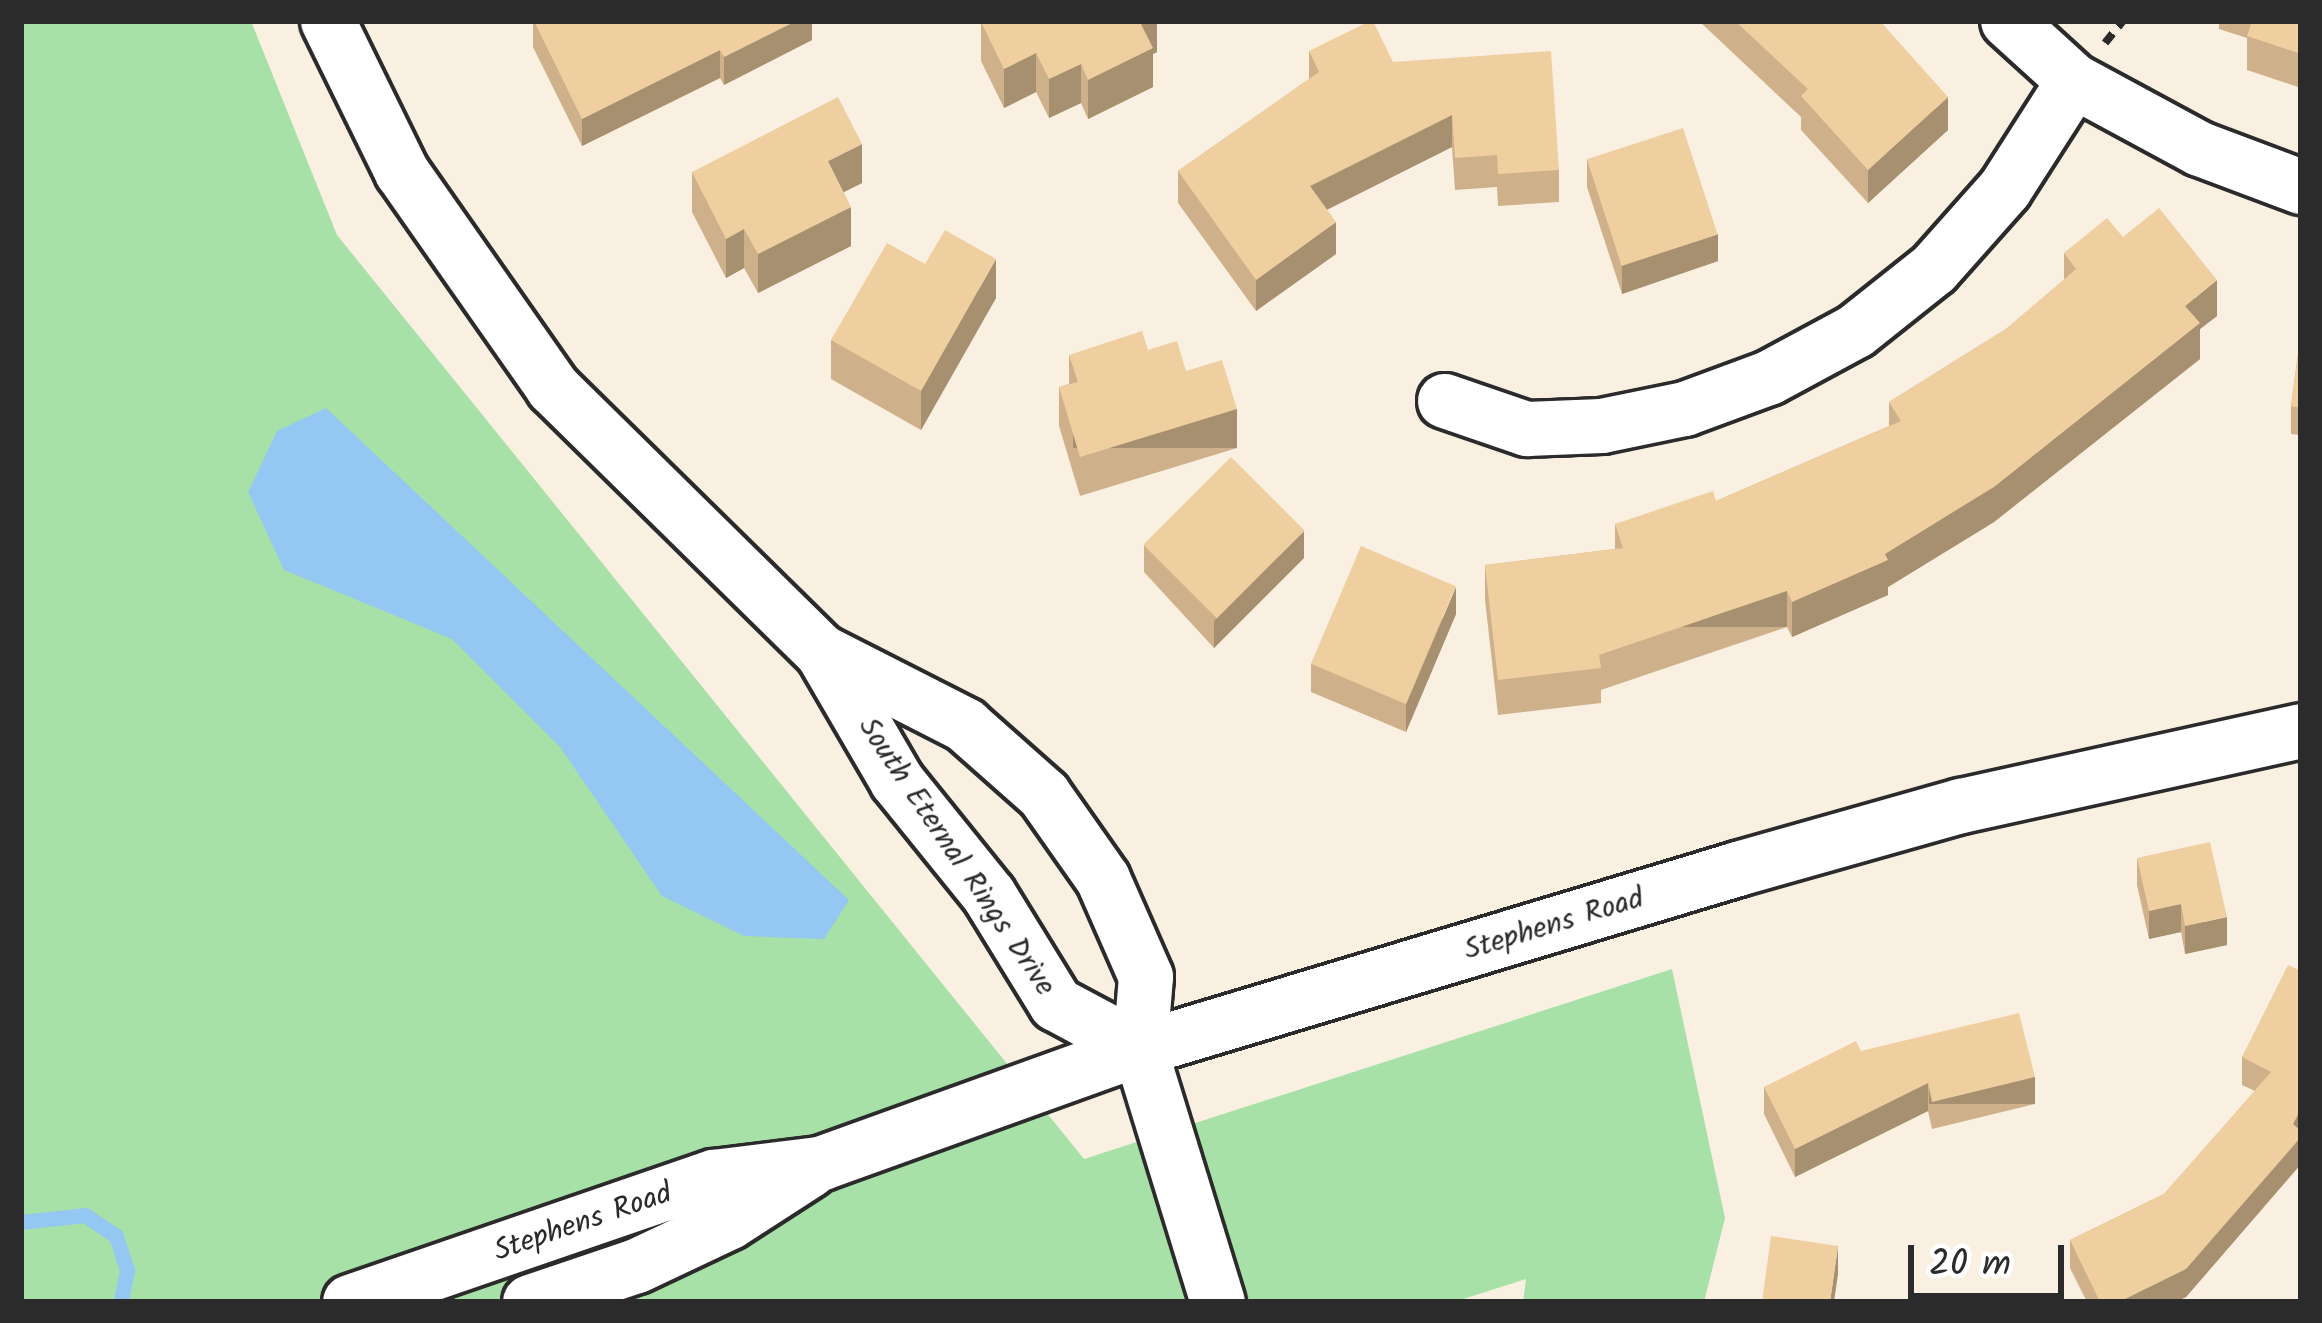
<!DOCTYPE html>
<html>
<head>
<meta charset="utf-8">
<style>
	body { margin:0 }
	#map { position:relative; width:2322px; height:1323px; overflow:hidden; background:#faf0e2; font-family:Kalam,sans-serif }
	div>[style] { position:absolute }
	.green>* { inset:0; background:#a7e1a7 }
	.water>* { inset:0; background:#94c7f1 }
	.stream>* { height:15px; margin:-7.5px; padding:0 7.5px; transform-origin:7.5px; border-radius:7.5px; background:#94c7f1 }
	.path>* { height:8px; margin-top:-4px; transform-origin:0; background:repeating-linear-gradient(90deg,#2b2b2b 0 12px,transparent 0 21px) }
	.roads { filter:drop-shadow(3px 0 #2b2b2b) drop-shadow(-3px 0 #2b2b2b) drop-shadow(0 3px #2b2b2b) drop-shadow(0 -3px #2b2b2b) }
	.minor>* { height:54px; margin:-27px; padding:0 27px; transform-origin:27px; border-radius:27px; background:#fff }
	.wall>* { inset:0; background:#ceb18a }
	.shaded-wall>* { inset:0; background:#a79070; transform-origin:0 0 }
	.building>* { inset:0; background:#efcea0; transform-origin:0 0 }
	span { translate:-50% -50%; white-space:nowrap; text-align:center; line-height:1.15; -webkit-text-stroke:10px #fff; paint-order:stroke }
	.street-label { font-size:30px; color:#2b2b2b }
	.frame { position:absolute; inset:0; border:24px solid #2b2b2b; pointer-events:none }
	.scale { position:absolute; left:1908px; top:1245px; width:156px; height:54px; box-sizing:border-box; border:6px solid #2b2b2b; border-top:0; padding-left:15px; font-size:36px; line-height:42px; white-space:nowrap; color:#2b2b2b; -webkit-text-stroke:9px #fff; paint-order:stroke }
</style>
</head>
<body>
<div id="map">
	<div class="green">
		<div style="clip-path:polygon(21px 21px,251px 21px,337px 235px,1084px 1159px,1672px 969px,1725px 1218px,1704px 1302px,1523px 1302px,1526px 1279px,1454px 1302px,21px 1302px)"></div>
	</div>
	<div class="water">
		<div style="clip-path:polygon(326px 408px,849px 900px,824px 939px,744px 936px,662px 896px,560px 747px,452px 639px,284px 570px,248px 492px,277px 431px)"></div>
	</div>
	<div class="stream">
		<div style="left:21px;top:1222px;width:64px;rotate:-6.2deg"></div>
		<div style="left:85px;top:1215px;width:37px;rotate:34deg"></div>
		<div style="left:116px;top:1236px;width:36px;rotate:72deg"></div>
		<div style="left:127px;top:1270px;width:33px;rotate:101deg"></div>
	</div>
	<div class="path">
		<div style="left:2105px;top:43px;width:28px;rotate:-51deg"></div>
	</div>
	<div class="roads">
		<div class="minor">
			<div style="left:328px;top:21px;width:168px;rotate:63.9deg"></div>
			<div style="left:402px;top:172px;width:264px;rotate:55deg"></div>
			<div style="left:553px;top:388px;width:377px;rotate:44.5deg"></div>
			<div style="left:822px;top:652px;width:161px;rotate:27deg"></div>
			<div style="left:965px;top:725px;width:106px;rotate:41.5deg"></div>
			<div style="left:1044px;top:795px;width:103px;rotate:54.9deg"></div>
			<div style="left:1103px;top:879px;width:107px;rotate:66.3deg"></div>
			<div style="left:1146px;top:977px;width:72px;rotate:94.8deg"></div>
			<div style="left:1140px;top:1049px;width:265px;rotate:72.9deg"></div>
			<div style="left:2008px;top:21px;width:89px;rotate:42.3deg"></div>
			<div style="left:2074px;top:81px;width:143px;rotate:28.4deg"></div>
			<div style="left:2200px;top:149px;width:108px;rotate:20.6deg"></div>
			<div style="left:1445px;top:401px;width:87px;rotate:18.9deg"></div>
			<div style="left:1527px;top:429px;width:75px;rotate:-2.3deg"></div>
			<div style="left:1602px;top:426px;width:85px;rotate:-11.6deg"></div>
			<div style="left:1685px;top:409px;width:90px;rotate:-20.3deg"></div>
			<div style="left:1769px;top:378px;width:99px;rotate:-28.4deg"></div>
			<div style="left:1856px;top:331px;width:100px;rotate:-38.5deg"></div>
			<div style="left:1934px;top:269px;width:107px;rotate:-48.4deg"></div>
			<div style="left:2005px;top:189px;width:128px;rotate:-57.4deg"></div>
			<div style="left:822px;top:652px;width:149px;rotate:59.8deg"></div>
			<div style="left:897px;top:781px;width:146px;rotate:51.1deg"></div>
			<div style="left:989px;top:895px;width:128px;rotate:58.4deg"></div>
			<div style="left:1056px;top:1004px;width:95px;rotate:28.2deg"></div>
			<div style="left:350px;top:1302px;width:385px;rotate:-19deg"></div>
			<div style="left:714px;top:1177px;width:107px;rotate:-7deg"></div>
			<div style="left:820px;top:1164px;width:340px;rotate:-19.8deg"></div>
			<div style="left:1140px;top:1049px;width:625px;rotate:-16.75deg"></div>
			<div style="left:1738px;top:869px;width:232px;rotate:-15.8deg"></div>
			<div style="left:1961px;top:806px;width:348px;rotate:-12.4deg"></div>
			<div style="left:530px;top:1302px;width:113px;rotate:-18.6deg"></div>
			<div style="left:637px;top:1266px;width:103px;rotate:-25.3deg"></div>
			<div style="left:730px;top:1222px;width:94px;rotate:-32.8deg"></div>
		</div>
	</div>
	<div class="wall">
		<div style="clip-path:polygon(533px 21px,812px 21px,812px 40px,724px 85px,720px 78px,582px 146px,533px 47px)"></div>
		<div style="clip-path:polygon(1157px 21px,1157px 52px,1153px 54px,1153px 87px,1088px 119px,1081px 103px,1049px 118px,1036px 92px,1004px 108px,981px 61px,981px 22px)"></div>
		<div style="clip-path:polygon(1699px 21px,1880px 21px,1948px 130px,1868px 203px,1801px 130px,1801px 117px)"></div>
		<div style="clip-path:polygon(2219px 21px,2301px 21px,2301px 88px,2247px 70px,2247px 38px,2219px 29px)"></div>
		<div style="clip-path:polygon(1309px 51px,1393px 62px,1559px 170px,1559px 202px,1498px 206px,1497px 187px,1455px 190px,1452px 147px,1327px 210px,1336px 254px,1256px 311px,1178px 203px,1178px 171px,1309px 79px)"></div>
		<div style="clip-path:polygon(1587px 160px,1718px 261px,1622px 294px,1587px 187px)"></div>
		<div style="clip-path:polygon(692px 172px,862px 183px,844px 192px,851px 246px,758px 293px,744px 268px,726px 278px,692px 212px)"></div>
		<div style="clip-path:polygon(2123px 237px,2217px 316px,2200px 329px,2200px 359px,1994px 522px,1888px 587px,1888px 595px,1792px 637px,1787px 627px,1601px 690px,1601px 703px,1498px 715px,1485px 600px,1485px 565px,1615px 549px,1615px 524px,1716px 501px,1889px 426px,1889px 402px,2006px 329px,2064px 280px,2064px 253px)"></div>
		<div style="clip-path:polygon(925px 264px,996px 298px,921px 430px,831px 379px,831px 340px)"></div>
		<div style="clip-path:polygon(2301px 331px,2301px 435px,2291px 434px,2291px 406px)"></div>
		<div style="clip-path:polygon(1148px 350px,1186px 371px,1237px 448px,1080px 496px,1059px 426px,1059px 387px,1069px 384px,1069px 355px)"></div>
		<div style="clip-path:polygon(1144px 545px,1304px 558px,1214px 648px,1144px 572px)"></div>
		<div style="clip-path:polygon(1456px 614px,1406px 732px,1311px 692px,1311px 664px)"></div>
		<div style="clip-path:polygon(2137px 858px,2227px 945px,2185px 954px,2181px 932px,2149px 939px,2137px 885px)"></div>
		<div style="clip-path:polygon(2301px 971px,2301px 1164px,2186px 1297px,2175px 1302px,2087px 1302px,2070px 1268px,2070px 1240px,2164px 1194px,2255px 1091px,2242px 1085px,2242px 1057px)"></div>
		<div style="clip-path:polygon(1861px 1051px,2035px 1104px,1932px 1129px,1928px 1111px,1795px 1177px,1764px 1114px,1764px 1087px)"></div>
	</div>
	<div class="shaded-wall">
		<div style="clip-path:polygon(796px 21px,812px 21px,812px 40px,724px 85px,724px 57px)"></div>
		<div style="clip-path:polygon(1141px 21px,1157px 21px,1157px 52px,1153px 54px,1153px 87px,1088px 119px,1088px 80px)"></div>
		<div style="clip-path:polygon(720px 50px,720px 78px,582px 146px,582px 119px)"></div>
		<div style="clip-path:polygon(1036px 53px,1036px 92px,1004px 108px,1004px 69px)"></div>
		<div style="clip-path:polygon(1081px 64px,1081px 103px,1049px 118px,1049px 79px)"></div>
		<div style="clip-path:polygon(1948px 97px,1948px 130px,1868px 203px,1868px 170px)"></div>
		<div style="clip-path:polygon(1452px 115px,1452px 147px,1310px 218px,1310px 186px)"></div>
		<div style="clip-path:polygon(862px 144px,862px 183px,828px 200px,828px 161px)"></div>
		<div style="clip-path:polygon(851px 207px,851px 246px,758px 293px,758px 254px)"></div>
		<div style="clip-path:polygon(1336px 222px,1336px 254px,1256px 311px,1256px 280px)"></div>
		<div style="clip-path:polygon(744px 229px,744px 268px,726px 278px,726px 239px)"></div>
		<div style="clip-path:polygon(1718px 234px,1718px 261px,1622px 294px,1622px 266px)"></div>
		<div style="clip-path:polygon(996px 259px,996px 298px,921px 430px,921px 391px)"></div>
		<div style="clip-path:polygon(2217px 280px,2217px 316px,2200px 329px,2200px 359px,1994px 522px,1888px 587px,1888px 595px,1792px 637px,1792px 602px,1885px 554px)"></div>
		<div style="left:1237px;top:409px;width:39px;height:164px;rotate:90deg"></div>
		<div style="clip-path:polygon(1304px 531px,1304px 558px,1214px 648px,1214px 621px)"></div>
		<div style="clip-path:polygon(1456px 587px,1456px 614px,1406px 732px,1406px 705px)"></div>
		<div style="left:1787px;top:591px;width:36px;height:199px;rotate:90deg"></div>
		<div style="clip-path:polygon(2181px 904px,2181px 932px,2149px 939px,2149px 911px)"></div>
		<div style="clip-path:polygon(2227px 917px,2227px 945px,2185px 954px,2185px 926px)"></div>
		<div style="left:2035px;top:1077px;width:27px;height:106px;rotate:90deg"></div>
		<div style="clip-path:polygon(1928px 1083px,1928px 1111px,1795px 1177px,1795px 1149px)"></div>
		<div style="clip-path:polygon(2301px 1109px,2301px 1164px,2186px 1297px,2175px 1302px,2119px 1302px,2293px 1124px)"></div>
		<div style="clip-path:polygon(1838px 1246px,1838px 1274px,1834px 1302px,1830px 1302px)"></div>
	</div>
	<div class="building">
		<div style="clip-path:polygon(534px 21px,796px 21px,724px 57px,720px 50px,582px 119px)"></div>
		<div style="clip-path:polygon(983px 21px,1141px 21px,1140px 22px,1153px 48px,1088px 80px,1081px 64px,1049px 79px,1036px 53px,1004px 69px,981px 22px)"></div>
		<div style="clip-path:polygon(1370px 21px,1373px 21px,1393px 62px,1551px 51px,1559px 170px,1498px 174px,1497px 155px,1455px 158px,1452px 115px,1310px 186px,1336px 222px,1256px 280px,1178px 171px,1319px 72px,1309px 51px)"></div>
		<div style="clip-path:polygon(1735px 21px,1880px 21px,1948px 97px,1868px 170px,1801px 96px,1808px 89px)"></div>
		<div style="clip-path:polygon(2252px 21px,2301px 21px,2301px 54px,2247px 36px)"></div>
		<div style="clip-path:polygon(838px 97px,862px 144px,828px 161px,851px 207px,758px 254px,744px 229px,726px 239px,692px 172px)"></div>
		<div style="left:1683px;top:128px;width:112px;height:101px;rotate:72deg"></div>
		<div style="clip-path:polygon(2159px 208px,2217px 280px,2185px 306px,2200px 323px,1994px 487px,1885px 554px,1888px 560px,1792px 602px,1787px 591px,1599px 655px,1601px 668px,1498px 680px,1485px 565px,1623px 548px,1615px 524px,1713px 491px,1716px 501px,1901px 421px,1889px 402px,2006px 329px,2076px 269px,2064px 253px,2107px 218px,2123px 237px)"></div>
		<div style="clip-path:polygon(945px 230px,996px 259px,921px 391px,831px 340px,887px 243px,925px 264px)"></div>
		<div style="clip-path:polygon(1142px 331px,1148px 350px,1177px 341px,1186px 371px,1222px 360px,1237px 409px,1080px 457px,1059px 387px,1078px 382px,1069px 355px)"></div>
		<div style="clip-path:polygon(2301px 331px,2301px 408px,2291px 406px)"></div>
		<div style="left:1231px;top:457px;width:104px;height:124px;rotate:45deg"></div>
		<div style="left:1361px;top:546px;width:103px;height:128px;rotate:23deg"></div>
		<div style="clip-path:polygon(2210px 842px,2227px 917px,2185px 926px,2181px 904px,2149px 911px,2137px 858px)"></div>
		<div style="clip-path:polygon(2288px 965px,2301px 971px,2301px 1109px,2293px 1124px,2301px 1131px,2301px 1137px,2186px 1269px,2119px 1302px,2100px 1302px,2070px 1240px,2164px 1194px,2271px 1072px,2242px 1057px)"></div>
		<div style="clip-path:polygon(2019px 1013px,2035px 1077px,1932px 1102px,1928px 1083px,1795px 1149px,1764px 1087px,1856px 1041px,1861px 1051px)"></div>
		<div style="clip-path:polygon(1771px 1236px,1838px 1246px,1830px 1302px,1762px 1302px)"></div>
	</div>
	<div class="street-label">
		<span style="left:956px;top:857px;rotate:56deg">South Eternal Rings Drive</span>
		<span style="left:1554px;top:925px;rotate:-17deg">Stephens Road</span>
		<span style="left:583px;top:1223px;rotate:-19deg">Stephens Road</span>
	</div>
	<div class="frame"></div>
	<div class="scale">20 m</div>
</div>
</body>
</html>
